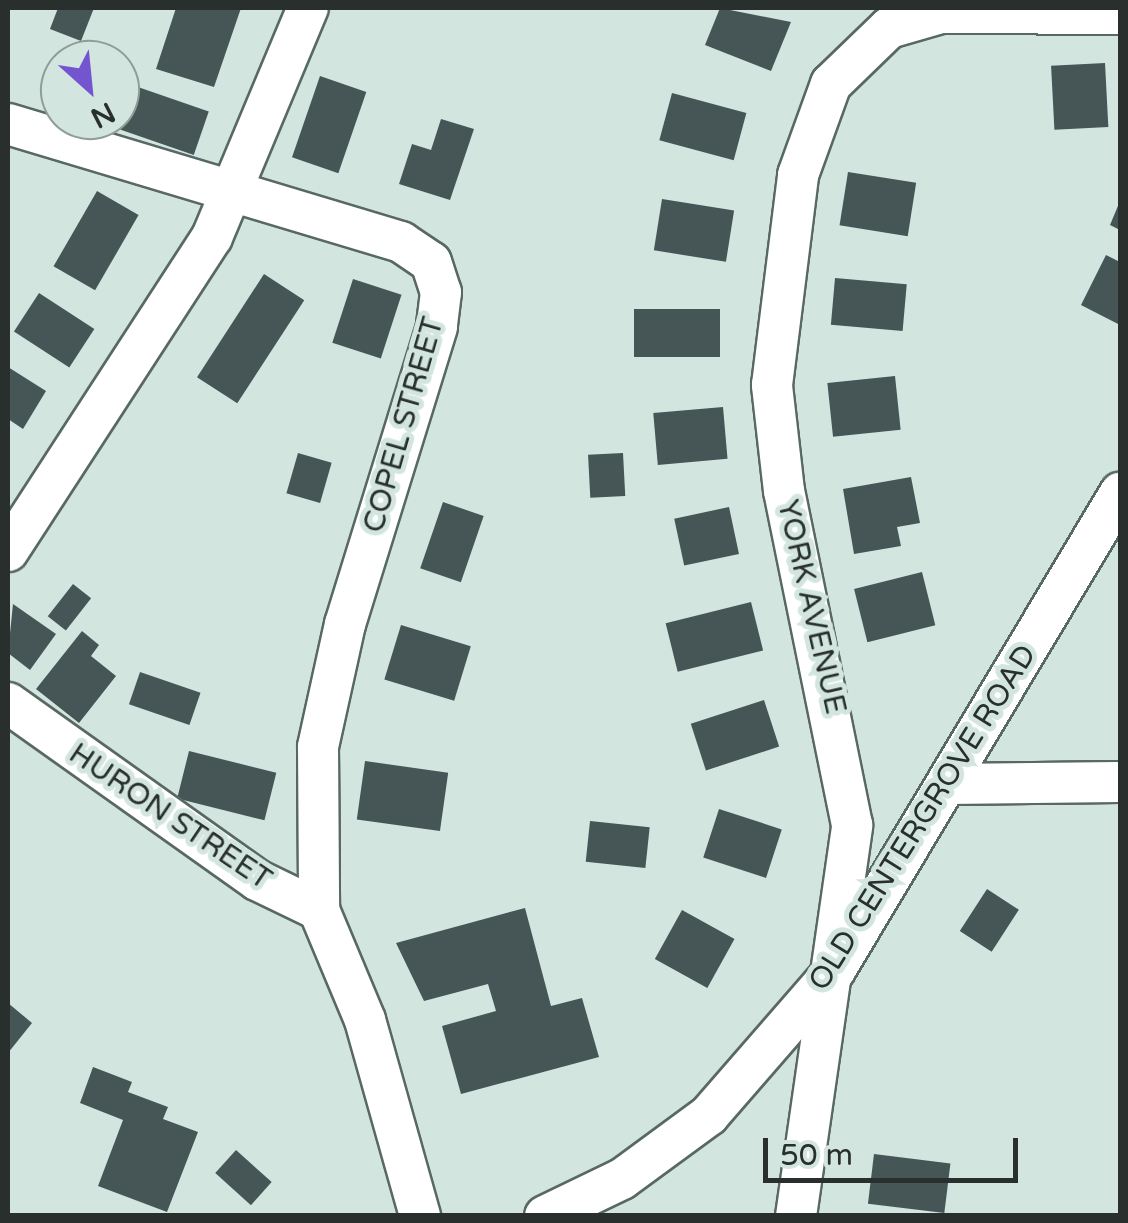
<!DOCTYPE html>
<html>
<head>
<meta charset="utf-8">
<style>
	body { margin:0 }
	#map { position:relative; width:1128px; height:1223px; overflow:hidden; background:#d3e5df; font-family:"Varela Round",sans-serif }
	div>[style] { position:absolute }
	.building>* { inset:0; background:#465657; transform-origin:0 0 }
	.roads { filter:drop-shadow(2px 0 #586863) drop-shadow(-2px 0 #586863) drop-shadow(0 2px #586863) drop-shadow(0 -2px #586863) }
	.minor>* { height:40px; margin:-20px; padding:0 20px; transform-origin:20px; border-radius:20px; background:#fff }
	span { translate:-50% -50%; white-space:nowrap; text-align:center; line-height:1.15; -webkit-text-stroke:10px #d3e5df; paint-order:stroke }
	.street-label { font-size:30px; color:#282f2d }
	.frame { position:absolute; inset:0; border:10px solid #282f2d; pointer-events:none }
	.north { position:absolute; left:40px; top:40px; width:100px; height:100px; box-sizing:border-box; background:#d3e5df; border:2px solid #8f9c98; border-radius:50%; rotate:153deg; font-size:28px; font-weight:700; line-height:40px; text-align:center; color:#282f2d }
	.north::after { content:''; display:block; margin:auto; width:35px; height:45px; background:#7355cf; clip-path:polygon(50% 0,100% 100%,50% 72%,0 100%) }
	.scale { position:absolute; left:763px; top:1138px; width:255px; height:45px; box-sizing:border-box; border:5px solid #282f2d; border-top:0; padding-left:12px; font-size:30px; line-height:35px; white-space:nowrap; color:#282f2d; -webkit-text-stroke:8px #d3e5df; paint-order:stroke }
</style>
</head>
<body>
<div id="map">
	<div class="building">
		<div style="clip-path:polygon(58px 8px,94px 8px,81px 41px,50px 29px)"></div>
		<div style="clip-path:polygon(176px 8px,241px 8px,214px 87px,156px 69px)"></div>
		<div style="clip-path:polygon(720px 8px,791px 22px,771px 71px,705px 45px)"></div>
		<div style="left:1105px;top:63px;width:64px;height:54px;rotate:87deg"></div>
		<div style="left:320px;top:76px;width:49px;height:86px;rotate:19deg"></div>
		<div style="left:135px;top:86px;width:78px;height:46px;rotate:19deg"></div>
		<div style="left:672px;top:93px;width:77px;height:49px;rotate:15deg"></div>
		<div style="clip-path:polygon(441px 119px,474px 129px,450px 200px,399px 184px,412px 144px,431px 150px)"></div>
		<div style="left:848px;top:172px;width:69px;height:54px;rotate:9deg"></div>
		<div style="left:97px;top:191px;width:48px;height:87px;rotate:30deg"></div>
		<div style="left:662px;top:199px;width:73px;height:52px;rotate:9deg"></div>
		<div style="clip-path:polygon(1120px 201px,1120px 230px,1110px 225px)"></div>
		<div style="clip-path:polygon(1106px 255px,1120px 262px,1120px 325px,1081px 305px)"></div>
		<div style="left:264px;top:274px;width:48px;height:123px;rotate:33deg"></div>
		<div style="left:835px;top:278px;width:72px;height:47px;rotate:5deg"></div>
		<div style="left:353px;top:279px;width:51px;height:67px;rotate:18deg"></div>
		<div style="left:39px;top:293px;width:66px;height:46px;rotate:33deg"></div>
		<div style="left:634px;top:309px;width:86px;height:48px"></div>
		<div style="clip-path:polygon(8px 367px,46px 391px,23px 429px,8px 419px)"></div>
		<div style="left:895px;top:376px;width:54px;height:68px;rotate:84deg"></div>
		<div style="left:723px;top:407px;width:52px;height:70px;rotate:85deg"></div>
		<div style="left:298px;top:453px;width:35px;height:42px;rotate:16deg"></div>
		<div style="left:623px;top:453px;width:43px;height:35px;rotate:87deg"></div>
		<div style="clip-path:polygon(911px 477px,920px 523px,897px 527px,901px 546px,854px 554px,843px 489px)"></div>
		<div style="left:443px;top:502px;width:43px;height:70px;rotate:19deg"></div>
		<div style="left:729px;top:507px;width:48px;height:56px;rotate:78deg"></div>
		<div style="left:922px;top:572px;width:55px;height:70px;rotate:76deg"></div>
		<div style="left:73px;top:584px;width:23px;height:41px;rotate:38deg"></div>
		<div style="left:751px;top:602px;width:50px;height:88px;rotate:76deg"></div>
		<div style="clip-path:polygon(13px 604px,56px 634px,30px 670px,8px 653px)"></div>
		<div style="left:401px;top:625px;width:73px;height:57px;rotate:17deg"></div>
		<div style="clip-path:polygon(82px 631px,99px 645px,91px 656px,116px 676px,79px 723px,36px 689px)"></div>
		<div style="left:140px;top:672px;width:64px;height:34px;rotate:19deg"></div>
		<div style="left:764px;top:700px;width:49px;height:77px;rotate:72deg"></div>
		<div style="left:189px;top:751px;width:90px;height:49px;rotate:14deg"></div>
		<div style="left:365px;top:761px;width:84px;height:59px;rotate:8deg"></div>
		<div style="left:719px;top:809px;width:66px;height:51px;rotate:18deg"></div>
		<div style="left:590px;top:821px;width:60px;height:41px;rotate:6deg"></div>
		<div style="left:987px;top:889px;width:38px;height:50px;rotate:33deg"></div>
		<div style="clip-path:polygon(525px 908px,551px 1006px,582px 998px,599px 1057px,461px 1094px,442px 1026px,496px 1011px,488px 984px,424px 1001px,396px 943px)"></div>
		<div style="left:682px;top:910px;width:60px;height:56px;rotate:29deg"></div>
		<div style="clip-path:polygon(8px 1003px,32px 1023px,8px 1053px)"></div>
		<div style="clip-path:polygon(93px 1067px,132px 1082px,128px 1092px,168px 1107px,163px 1119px,198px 1132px,167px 1212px,98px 1186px,123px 1120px,80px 1103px)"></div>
		<div style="left:236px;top:1150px;width:48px;height:31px;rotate:42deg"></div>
		<div style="left:874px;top:1154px;width:77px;height:50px;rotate:7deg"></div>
	</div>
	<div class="roads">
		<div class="minor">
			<div style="left:8px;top:124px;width:410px;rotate:16.7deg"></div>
			<div style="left:401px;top:242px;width:36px;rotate:34deg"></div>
			<div style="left:431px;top:262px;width:32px;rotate:72deg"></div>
			<div style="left:441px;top:292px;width:35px;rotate:97deg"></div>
			<div style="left:437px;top:327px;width:311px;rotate:107.2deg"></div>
			<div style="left:345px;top:624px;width:126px;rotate:102.4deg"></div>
			<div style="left:318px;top:747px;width:163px;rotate:89.6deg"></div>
			<div style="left:8px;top:551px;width:374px;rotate:-57deg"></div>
			<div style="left:212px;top:237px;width:248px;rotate:-67.3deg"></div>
			<div style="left:8px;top:703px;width:305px;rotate:35.4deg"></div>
			<div style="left:257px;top:880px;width:69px;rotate:25.8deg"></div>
			<div style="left:319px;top:910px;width:119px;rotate:67.3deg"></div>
			<div style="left:365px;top:1020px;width:204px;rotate:74.3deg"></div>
			<div style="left:947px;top:784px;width:173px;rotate:-0.7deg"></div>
			<div style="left:545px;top:1216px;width:85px;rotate:-25.7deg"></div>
			<div style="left:622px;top:1179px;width:108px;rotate:-36.3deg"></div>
			<div style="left:709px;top:1115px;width:192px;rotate:-49deg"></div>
			<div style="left:835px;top:970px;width:556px;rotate:-59.14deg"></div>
			<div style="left:796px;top:1216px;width:395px;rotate:-81.8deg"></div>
			<div style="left:852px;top:825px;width:341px;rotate:-101.5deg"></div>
			<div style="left:784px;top:491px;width:107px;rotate:-96.5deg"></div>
			<div style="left:772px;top:385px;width:212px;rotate:-82.9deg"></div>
			<div style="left:798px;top:175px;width:97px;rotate:-70.1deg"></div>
			<div style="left:831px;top:84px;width:81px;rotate:-44deg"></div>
			<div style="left:889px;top:28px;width:54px;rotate:-16.1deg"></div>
			<div style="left:941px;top:13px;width:179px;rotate:0.3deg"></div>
		</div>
	</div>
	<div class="street-label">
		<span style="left:404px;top:425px;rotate:-74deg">COPEL STREET</span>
		<span style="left:811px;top:607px;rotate:77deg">YORK AVENUE</span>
		<span style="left:170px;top:817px;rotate:34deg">HURON STREET</span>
		<span style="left:923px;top:818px;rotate:-58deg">OLD CENTERGROVE ROAD</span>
	</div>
	<div class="frame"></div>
	<div class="north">N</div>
	<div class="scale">50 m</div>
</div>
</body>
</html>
